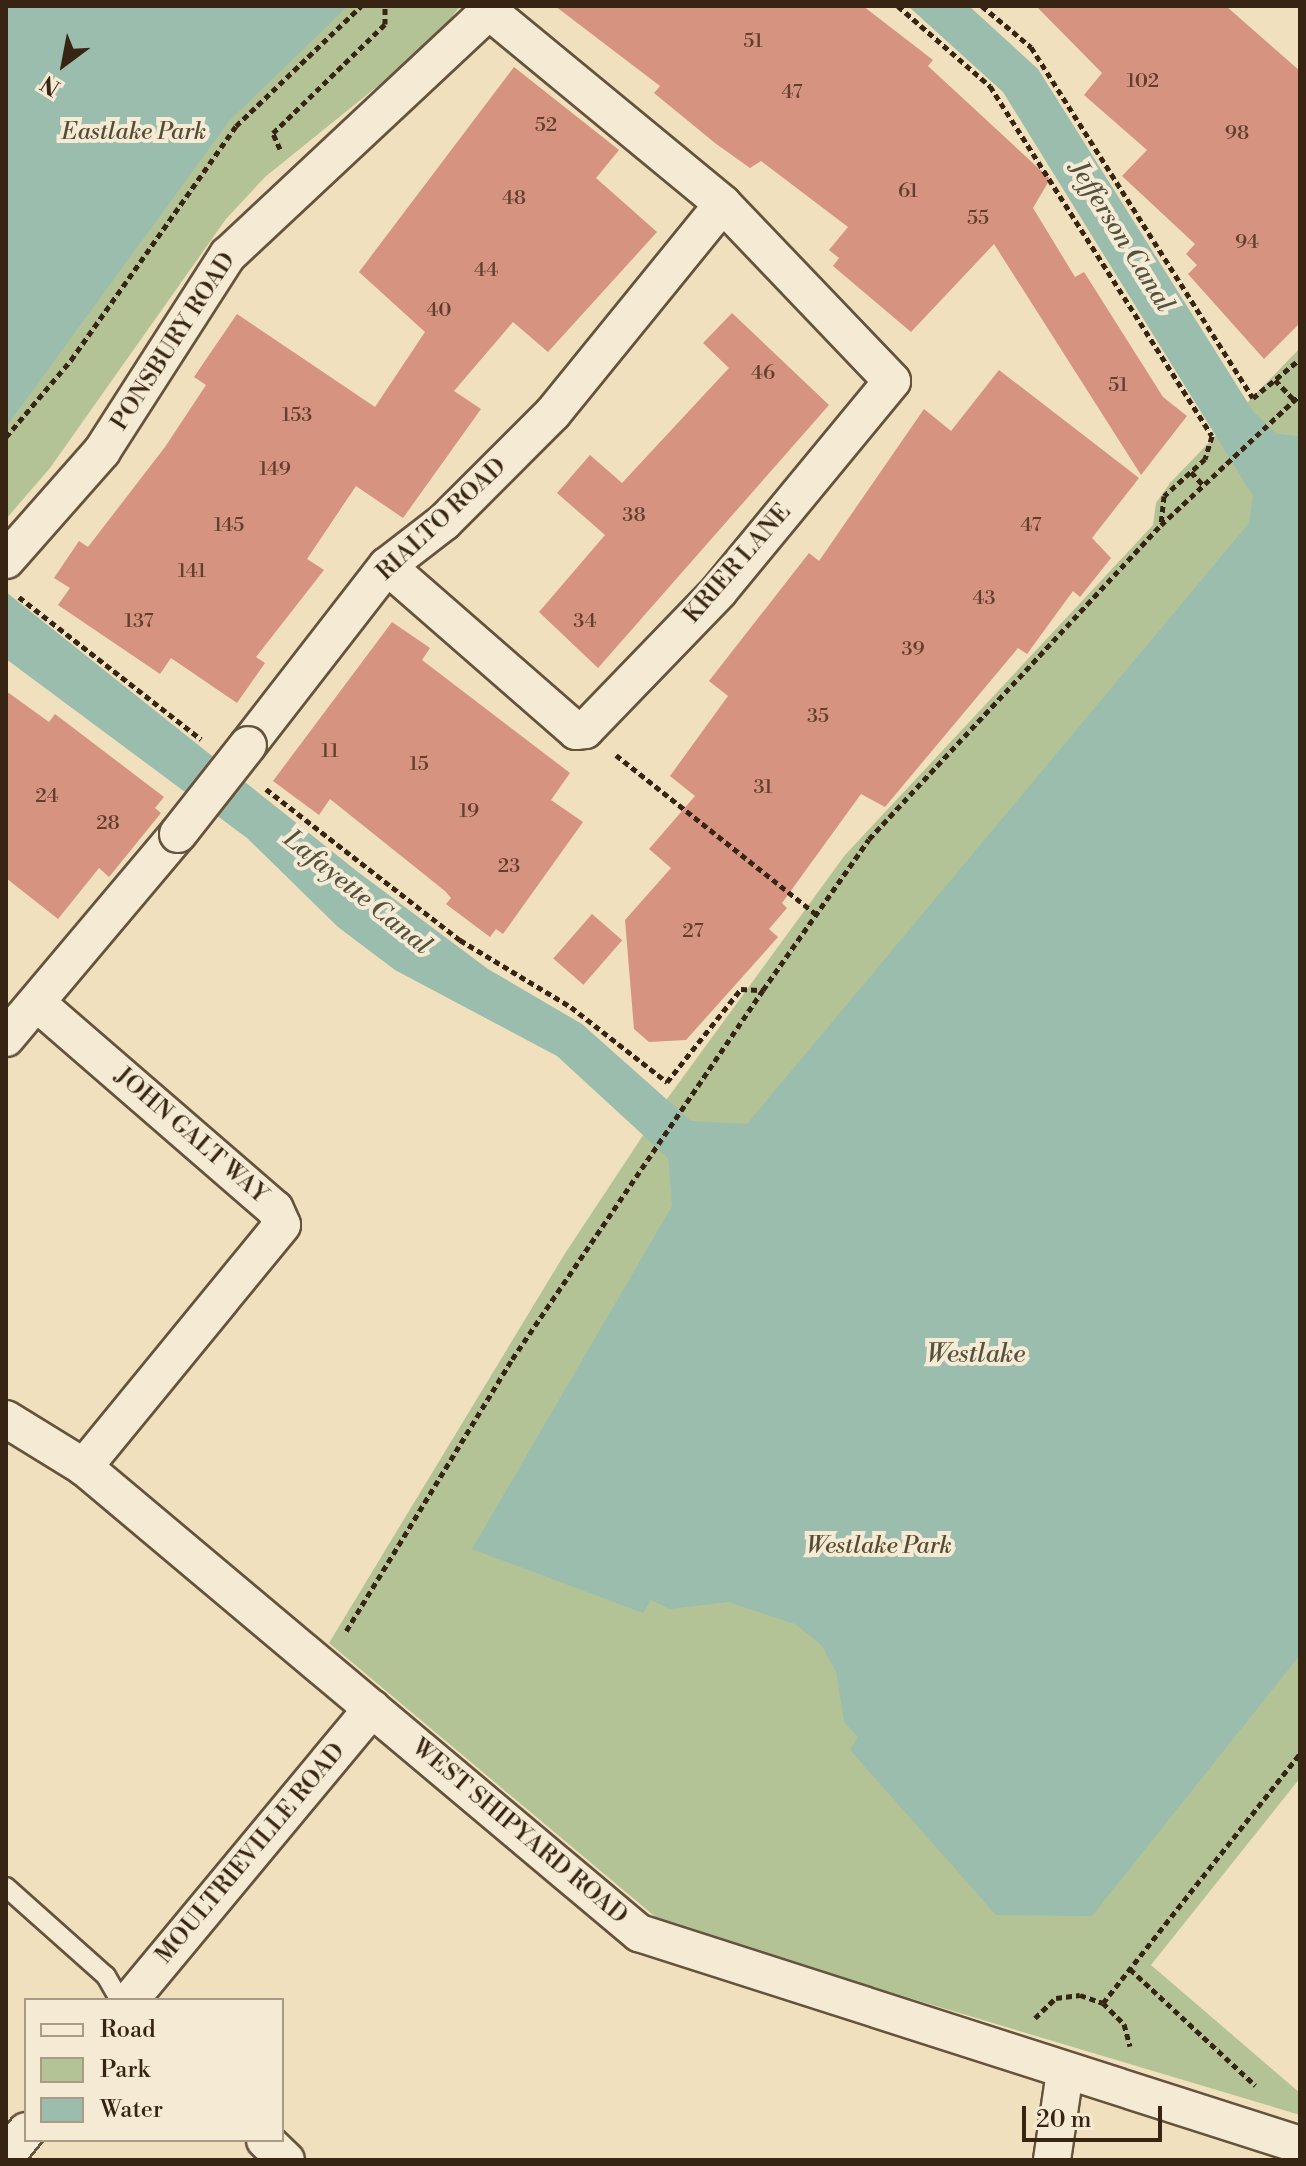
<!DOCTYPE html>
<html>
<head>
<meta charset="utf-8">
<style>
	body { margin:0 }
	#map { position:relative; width:1306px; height:2166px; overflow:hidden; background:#f0e0bd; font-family:"Libre Bodoni",serif }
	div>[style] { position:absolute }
	.green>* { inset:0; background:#b4c395 }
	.water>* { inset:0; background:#9bbdad }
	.building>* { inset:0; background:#d6937f; transform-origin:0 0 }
	.path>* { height:5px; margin-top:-2.5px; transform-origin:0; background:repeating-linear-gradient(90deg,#382412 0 6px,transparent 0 10px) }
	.roads { filter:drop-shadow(2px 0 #66533d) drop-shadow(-2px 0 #66533d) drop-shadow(0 2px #66533d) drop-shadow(0 -2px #66533d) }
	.service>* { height:18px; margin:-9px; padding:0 9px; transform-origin:9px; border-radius:9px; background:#f5ebd4 }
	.minor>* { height:36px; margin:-18px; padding:0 18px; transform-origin:18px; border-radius:18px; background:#f5ebd4 }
	.bridges { filter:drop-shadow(2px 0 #66533d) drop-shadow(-2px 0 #66533d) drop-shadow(0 2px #66533d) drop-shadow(0 -2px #66533d) }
	.minor-bridge>* { height:36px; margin:-18px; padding:0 18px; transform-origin:18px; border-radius:18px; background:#f5ebd4 }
	span { translate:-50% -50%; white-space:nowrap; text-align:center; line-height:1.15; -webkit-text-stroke:8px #f5ebd4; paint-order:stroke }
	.number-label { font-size:20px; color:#60402d }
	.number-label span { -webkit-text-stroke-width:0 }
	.park-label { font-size:24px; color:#574c33; font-style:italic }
	.street-label { font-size:24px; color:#382412 }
	.water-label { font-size:26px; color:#565240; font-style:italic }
	.frame { position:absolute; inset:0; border:8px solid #382412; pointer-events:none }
	.legend { position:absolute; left:24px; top:1998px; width:260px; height:144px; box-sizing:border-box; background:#f5ebd4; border:2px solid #a99b86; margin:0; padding:10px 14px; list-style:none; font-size:24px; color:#382412 }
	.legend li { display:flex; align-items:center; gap:16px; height:40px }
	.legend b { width:40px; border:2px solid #a99b86 }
	.north { position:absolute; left:24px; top:24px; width:80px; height:80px; -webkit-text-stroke:6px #f5ebd4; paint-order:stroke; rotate:212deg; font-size:22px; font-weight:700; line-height:32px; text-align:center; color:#382412 }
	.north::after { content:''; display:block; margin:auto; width:28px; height:36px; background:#382412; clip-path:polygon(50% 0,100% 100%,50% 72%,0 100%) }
	.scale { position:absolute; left:1022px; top:2106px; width:140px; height:36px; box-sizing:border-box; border:4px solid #382412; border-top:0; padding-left:10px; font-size:24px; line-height:28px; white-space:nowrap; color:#382412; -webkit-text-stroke:6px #f5ebd4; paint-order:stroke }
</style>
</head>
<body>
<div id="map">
	<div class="green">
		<div style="clip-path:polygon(6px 6px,460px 6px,436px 39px,265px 177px,226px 219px,50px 468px,6px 519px)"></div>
		<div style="clip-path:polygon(1300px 348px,1300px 1778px,1151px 1965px,1300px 2093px,1300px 2115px,665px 1925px,329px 1643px,564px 1255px,667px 1099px,845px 855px,1153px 525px,1156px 503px,1170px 483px)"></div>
	</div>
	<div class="water">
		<div style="clip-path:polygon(6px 6px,348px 6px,230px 120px,6px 427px)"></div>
		<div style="clip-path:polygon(908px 6px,969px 6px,1038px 69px,1253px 411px,1277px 434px,1300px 436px,1300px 1655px,1092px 1916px,996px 1915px,850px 1750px,858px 1737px,844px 1722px,836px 1672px,822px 1646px,795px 1624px,728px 1602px,670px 1609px,651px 1600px,643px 1613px,472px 1549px,672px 1206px,668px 1158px,557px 1056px,395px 970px,338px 927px,247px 838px,6px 659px,6px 592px,358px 872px,488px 969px,582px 1024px,691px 1121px,747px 1124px,1249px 523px,1253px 496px,1003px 92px)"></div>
	</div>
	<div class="building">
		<div style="clip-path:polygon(555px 6px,863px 6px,933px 60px,928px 66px,1050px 179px,1033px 208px,1075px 277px,1084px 272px,1163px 397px,1187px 416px,1141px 475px,994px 244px,911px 332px,833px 266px,839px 258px,829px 250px,848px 227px,761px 161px,750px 168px,715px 143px,654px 93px,660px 86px)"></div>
		<div style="clip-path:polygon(1036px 6px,1226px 6px,1300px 71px,1300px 323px,1264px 359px,1188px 274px,1197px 265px,1186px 254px,1195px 244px,1122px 176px,1147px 150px,1084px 95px,1102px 73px)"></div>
		<div style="clip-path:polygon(514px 67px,619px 150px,596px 178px,657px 232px,548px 352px,513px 322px,454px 391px,481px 409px,403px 518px,356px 486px,307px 559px,324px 570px,256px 657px,265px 663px,237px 703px,171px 658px,160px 674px,58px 605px,70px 588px,54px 578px,79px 541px,88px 547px,165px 447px,206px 385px,194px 377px,237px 314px,375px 407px,425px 332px,359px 272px)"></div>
		<div style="clip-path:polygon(732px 313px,829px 405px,598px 668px,539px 612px,605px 535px,557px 493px,590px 455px,622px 483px,729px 368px,703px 343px)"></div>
		<div style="clip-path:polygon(999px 370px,1139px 478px,1092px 538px,1111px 558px,1080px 597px,1073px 591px,1027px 654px,1018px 648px,885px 807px,861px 794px,782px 903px,787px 908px,769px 929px,778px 937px,686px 1040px,649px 1042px,634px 1029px,625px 920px,671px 868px,649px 849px,695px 796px,670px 776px,728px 696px,709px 681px,809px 553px,819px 561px,924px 409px,951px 431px)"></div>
		<div style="clip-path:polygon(392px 622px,430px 648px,422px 660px,570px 773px,551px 800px,583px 822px,503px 934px,496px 929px,490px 937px,446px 904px,451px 898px,445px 891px,330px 799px,319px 815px,273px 781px)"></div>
		<div style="clip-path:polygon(6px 691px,49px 722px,55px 714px,164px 797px,155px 808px,161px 813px,109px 877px,99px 868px,58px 919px,6px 878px)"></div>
		<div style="left:592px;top:914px;width:40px;height:59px;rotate:41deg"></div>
	</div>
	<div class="path">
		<div style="left:898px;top:6px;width:122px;rotate:41deg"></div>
		<div style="left:990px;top:86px;width:414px;rotate:57.6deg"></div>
		<div style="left:1212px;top:436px;width:24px;rotate:107deg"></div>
		<div style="left:1205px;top:459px;width:55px;rotate:137.9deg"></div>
		<div style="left:1164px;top:496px;width:27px;rotate:96deg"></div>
		<div style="left:982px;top:6px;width:64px;rotate:39.9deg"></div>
		<div style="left:1031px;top:47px;width:415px;rotate:57.7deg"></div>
		<div style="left:1253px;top:398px;width:61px;rotate:-39.7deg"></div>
		<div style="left:280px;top:149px;width:17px;rotate:-114deg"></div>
		<div style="left:273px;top:133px;width:156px;rotate:-44.2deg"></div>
		<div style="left:385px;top:24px;width:18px;rotate:-90deg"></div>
		<div style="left:1275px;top:380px;width:28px;rotate:46deg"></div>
		<div style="left:6px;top:437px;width:101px;rotate:-49.8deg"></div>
		<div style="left:71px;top:360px;width:286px;rotate:-54.8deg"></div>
		<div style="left:236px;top:126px;width:173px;rotate:-43.8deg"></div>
		<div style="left:1191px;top:472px;width:19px;rotate:47deg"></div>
		<div style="left:19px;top:597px;width:231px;rotate:38deg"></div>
		<div style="left:616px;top:755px;width:256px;rotate:38.5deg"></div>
		<div style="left:266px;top:789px;width:246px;rotate:37.9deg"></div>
		<div style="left:460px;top:940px;width:130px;rotate:31.1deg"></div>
		<div style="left:571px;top:1007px;width:122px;rotate:38deg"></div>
		<div style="left:667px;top:1082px;width:119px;rotate:-51.5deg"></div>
		<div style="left:741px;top:989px;width:22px;rotate:3deg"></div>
		<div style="left:763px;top:990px;width:448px;rotate:124.2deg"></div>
		<div style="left:511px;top:1361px;width:319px;rotate:121.4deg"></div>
		<div style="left:763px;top:990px;width:184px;rotate:-54.9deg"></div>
		<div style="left:869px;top:839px;width:429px;rotate:-47.1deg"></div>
		<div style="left:1161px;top:525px;width:190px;rotate:-43.1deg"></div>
		<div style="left:1130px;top:1969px;width:171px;rotate:42.9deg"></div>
		<div style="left:1103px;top:2003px;width:318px;rotate:-51.7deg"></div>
		<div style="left:1035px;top:2018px;width:29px;rotate:-44deg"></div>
		<div style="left:1056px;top:1998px;width:24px;rotate:-7deg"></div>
		<div style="left:1080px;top:1995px;width:24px;rotate:19deg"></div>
		<div style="left:1103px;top:2003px;width:30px;rotate:45deg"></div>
		<div style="left:1124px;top:2024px;width:23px;rotate:75deg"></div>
	</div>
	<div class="roads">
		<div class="service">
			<div style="left:6px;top:1887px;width:134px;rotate:41.7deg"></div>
			<div style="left:106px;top:1976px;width:28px;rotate:60deg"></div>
		</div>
		<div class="minor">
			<div style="left:6px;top:560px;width:145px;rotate:-48.6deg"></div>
			<div style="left:102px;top:451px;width:233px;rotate:-57.3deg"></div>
			<div style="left:228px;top:255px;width:364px;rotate:-43.1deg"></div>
			<div style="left:387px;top:566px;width:251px;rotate:41.1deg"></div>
			<div style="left:576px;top:731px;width:9px;rotate:-6deg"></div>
			<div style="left:585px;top:730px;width:193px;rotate:-46deg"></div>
			<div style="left:719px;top:591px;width:272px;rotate:-50.5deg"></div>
			<div style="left:892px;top:381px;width:245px;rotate:-133.7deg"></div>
			<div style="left:248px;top:745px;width:227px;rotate:-52.2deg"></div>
			<div style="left:387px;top:566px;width:72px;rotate:-37.7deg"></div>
			<div style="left:444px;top:522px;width:154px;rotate:-45deg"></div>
			<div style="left:553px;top:413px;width:269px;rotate:-50.9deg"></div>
			<div style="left:723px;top:204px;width:302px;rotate:-140.5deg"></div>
			<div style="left:38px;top:1004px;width:313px;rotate:40.9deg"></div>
			<div style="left:275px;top:1209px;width:17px;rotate:66deg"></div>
			<div style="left:282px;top:1225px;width:313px;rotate:129.3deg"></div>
			<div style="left:6px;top:1038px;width:267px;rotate:-49.9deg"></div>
			<div style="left:6px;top:1419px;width:92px;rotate:31.6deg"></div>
			<div style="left:84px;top:1467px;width:725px;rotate:40.02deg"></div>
			<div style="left:639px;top:1933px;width:694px;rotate:17.78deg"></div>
			<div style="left:130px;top:2000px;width:379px;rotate:-50.3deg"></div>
			<div style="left:265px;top:2140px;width:29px;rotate:44deg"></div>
			<div style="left:6px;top:2156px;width:32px;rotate:-51deg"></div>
			<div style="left:1052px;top:2160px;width:89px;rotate:-81.6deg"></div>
		</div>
	</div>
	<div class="bridges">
		<div class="minor-bridge">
			<div style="left:178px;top:834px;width:113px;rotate:-51.8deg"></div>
		</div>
	</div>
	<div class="number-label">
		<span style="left:753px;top:41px">51</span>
		<span style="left:1143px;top:81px">102</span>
		<span style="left:792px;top:92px">47</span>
		<span style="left:546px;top:125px">52</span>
		<span style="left:1237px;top:133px">98</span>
		<span style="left:908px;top:191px">61</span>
		<span style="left:514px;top:198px">48</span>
		<span style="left:978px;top:218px">55</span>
		<span style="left:1247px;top:242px">94</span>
		<span style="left:486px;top:270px">44</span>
		<span style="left:439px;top:310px">40</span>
		<span style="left:763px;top:373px">46</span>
		<span style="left:1118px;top:385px">51</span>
		<span style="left:297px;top:415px">153</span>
		<span style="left:275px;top:469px">149</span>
		<span style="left:634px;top:515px">38</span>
		<span style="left:229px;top:525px">145</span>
		<span style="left:1031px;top:525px">47</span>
		<span style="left:192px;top:571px">141</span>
		<span style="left:984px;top:598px">43</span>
		<span style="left:139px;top:621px">137</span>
		<span style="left:585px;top:621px">34</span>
		<span style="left:913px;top:649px">39</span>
		<span style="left:818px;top:716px">35</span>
		<span style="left:330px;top:751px">11</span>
		<span style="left:419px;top:764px">15</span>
		<span style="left:763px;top:787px">31</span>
		<span style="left:47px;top:796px">24</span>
		<span style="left:469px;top:811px">19</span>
		<span style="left:108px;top:823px">28</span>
		<span style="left:509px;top:866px">23</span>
		<span style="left:693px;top:931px">27</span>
	</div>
	<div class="park-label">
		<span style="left:134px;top:133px">Eastlake Park</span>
		<span style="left:879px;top:1547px">Westlake Park</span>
	</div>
	<div class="street-label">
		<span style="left:174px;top:342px;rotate:-57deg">PONSBURY ROAD</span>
		<span style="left:442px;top:520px;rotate:-43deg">RIALTO ROAD</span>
		<span style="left:738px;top:564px;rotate:-49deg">KRIER LANE</span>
		<span style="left:191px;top:1136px;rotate:41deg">JOHN GALT WAY</span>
		<span style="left:519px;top:1832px;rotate:40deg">WEST SHIPYARD ROAD</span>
		<span style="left:251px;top:1854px;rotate:-50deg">MOULTRIEVILLE ROAD</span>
	</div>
	<div class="water-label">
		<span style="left:1121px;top:237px;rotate:58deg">Jefferson Canal</span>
		<span style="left:357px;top:893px;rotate:39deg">Lafayette Canal</span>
		<span style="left:976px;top:1355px">Westlake</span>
	</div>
	<div class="frame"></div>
	<ul class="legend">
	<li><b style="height:10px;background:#f5ebd4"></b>Road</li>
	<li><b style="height:22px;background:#b4c395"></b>Park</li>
	<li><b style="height:22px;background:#9bbdad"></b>Water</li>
	</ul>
	<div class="north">N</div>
	<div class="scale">20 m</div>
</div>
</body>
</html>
